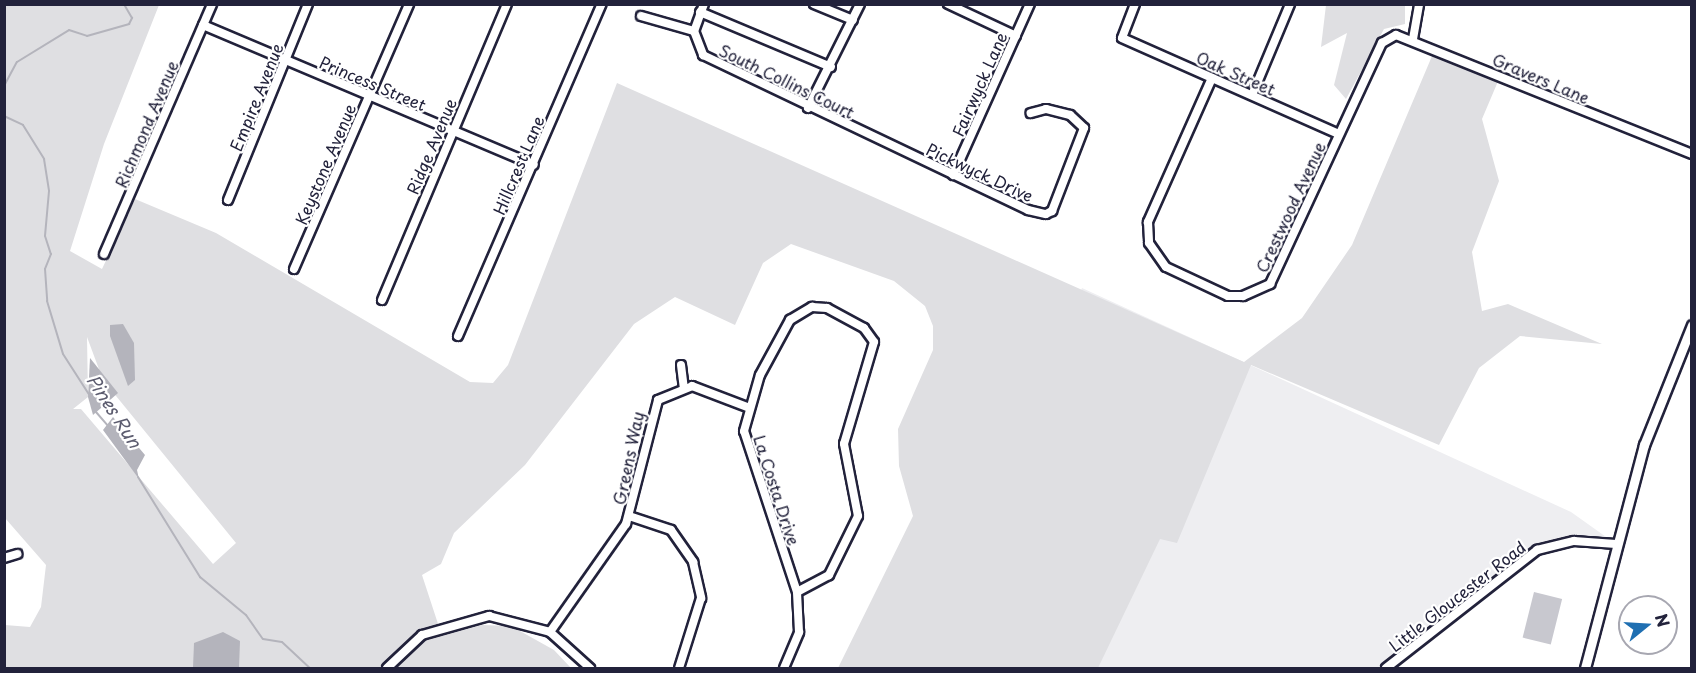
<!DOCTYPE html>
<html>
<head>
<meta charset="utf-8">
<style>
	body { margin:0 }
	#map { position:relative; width:1696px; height:673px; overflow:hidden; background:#fff; font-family:"Playpen Sans",sans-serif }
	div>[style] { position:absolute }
	.built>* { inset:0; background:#eeeef1 }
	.green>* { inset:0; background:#dfdfe2 }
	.water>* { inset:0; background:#b4b4bc }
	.stream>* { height:2px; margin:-1px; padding:0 1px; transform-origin:1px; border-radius:1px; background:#b4b4bc }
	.building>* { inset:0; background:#c8c8cf; transform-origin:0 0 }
	.roads { filter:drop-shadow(2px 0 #22223b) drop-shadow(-2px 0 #22223b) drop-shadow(0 2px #22223b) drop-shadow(0 -2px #22223b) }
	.minor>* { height:8px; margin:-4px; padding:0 4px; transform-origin:4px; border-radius:4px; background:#fff }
	.major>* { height:9px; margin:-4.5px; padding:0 4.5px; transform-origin:4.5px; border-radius:4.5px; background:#fff }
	span { translate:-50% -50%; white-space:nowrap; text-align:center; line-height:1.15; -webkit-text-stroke:4.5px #fff; paint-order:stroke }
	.street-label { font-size:16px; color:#22223b }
	.water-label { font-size:18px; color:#5c5c6f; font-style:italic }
	.frame { position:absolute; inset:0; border:6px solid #22223b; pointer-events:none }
	.north { position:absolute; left:1618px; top:595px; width:60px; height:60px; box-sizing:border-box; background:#fff; border:2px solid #a7a7b1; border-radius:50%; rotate:72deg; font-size:16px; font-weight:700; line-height:24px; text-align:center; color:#22223b }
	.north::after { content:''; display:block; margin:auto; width:21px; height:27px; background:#1f6fb2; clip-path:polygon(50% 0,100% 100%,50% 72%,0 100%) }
</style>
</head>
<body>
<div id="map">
	<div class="built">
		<div style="clip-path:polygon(1082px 288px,1571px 512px,1616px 544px,1574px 541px,1537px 550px,1386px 668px,924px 668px)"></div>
	</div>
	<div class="green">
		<div style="clip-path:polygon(evenodd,5px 5px,159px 5px,104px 144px,70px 251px,102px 269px,135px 199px,216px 233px,470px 382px,493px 383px,508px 365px,617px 83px,1244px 362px,1302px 318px,1352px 245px,1435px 49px,1499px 79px,1482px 119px,1499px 181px,1472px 252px,1482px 311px,1508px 304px,1602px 344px,1520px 336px,1479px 368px,1439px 445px,1251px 365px,1177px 543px,1160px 539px,1098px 668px,838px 668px,913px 516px,899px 466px,898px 429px,933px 350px,933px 326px,925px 306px,894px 281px,791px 244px,763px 263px,735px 325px,675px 297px,634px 324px,525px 465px,454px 533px,441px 564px,422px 575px,442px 636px,482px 625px,511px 626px,554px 650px,571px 668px,5px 668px,5px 625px,30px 627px,41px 607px,46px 565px,5px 518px,5px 5px,87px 337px,103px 380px,236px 543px,213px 564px,81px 409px,73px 409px,88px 397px,87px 337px)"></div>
		<div style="clip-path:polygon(1326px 5px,1405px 5px,1405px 24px,1384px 29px,1346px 99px,1334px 85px,1347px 33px,1321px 47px)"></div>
	</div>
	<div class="water">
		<div style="clip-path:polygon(123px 324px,134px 343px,135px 380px,128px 386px,110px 336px,110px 325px)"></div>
		<div style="clip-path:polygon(90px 358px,118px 393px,93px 415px,88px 397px)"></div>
		<div style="clip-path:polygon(113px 417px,145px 455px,137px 470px,139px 479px,103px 430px)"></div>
		<div style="clip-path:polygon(223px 632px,240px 641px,239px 668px,193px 668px,194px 643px)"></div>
	</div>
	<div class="stream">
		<div style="left:4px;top:86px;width:27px;rotate:-62deg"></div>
		<div style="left:17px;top:62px;width:61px;rotate:-31.6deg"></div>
		<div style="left:69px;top:30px;width:19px;rotate:18deg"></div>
		<div style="left:87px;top:36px;width:44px;rotate:-15.9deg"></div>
		<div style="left:129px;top:24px;width:7px;rotate:-63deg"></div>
		<div style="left:132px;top:18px;width:16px;rotate:-120deg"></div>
		<div style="left:4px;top:116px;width:21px;rotate:25deg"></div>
		<div style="left:23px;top:125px;width:40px;rotate:58deg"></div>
		<div style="left:44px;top:159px;width:32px;rotate:81deg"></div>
		<div style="left:49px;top:191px;width:45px;rotate:95.1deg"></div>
		<div style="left:45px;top:236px;width:19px;rotate:72deg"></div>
		<div style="left:51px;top:254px;width:16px;rotate:112deg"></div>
		<div style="left:45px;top:269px;width:32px;rotate:86deg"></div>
		<div style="left:47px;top:301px;width:55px;rotate:73.2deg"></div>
		<div style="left:63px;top:354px;width:50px;rotate:57.3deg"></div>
		<div style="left:96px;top:412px;width:18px;rotate:49deg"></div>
		<div style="left:138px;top:477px;width:118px;rotate:58.2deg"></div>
		<div style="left:200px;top:577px;width:60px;rotate:39.6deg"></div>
		<div style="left:246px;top:615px;width:29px;rotate:55deg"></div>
		<div style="left:263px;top:639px;width:19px;rotate:9deg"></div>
		<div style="left:282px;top:642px;width:38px;rotate:43deg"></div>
	</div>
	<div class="building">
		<div style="left:1534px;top:592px;width:29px;height:47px;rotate:14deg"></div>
	</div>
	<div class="roads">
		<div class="minor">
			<div style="left:704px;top:4px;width:29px;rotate:110deg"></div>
			<div style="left:694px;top:31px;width:26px;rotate:69deg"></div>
			<div style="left:703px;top:55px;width:360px;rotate:25.5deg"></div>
			<div style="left:1028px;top:210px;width:18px;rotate:13deg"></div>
			<div style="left:1046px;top:214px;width:7px;rotate:-27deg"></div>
			<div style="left:1052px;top:211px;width:89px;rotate:-68.9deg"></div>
			<div style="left:1084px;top:128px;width:19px;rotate:-137deg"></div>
			<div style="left:1070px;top:115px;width:25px;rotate:-166deg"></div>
			<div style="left:1046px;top:109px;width:16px;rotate:165deg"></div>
			<div style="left:814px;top:4px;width:42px;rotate:22.3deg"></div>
			<div style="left:948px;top:4px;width:75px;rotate:25.2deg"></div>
			<div style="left:1135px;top:4px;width:36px;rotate:111deg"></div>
			<div style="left:1122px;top:38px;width:237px;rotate:23.9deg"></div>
			<div style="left:700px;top:12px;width:142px;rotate:22.8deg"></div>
			<div style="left:641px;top:16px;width:55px;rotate:15.8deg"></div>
			<div style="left:203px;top:25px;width:359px;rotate:22.9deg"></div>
			<div style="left:1413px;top:39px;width:36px;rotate:-80deg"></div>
			<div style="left:1212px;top:78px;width:158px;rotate:114deg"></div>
			<div style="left:1148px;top:222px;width:21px;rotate:87deg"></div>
			<div style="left:1149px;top:243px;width:29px;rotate:55deg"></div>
			<div style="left:1166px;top:267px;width:68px;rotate:25.1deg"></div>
			<div style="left:1228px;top:296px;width:15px"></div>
			<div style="left:1243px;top:296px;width:30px;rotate:-24deg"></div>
			<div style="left:1270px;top:284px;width:266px;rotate:-65.1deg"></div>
			<div style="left:1382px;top:43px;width:16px;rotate:-30deg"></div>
			<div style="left:1396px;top:35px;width:319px;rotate:21.9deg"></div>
			<div style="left:1252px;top:95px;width:99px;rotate:-67.3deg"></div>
			<div style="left:808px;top:108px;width:116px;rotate:-63.4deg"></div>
			<div style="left:953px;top:175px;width:188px;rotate:-65.8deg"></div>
			<div style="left:228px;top:200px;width:212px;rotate:-67.8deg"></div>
			<div style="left:104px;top:254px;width:272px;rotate:-66.6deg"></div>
			<div style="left:294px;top:269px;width:289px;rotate:-66.5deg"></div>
			<div style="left:382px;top:300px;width:321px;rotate:-67.1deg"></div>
			<div style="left:458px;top:336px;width:362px;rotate:-66.6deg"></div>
			<div style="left:681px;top:365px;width:23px;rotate:83deg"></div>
			<div style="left:629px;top:516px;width:44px;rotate:18.4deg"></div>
			<div style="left:671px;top:530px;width:39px;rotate:55deg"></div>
			<div style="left:693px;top:562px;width:37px;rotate:77deg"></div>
			<div style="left:701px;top:598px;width:73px;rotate:107.4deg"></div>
			<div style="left:4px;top:558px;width:14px;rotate:-17deg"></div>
			<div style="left:550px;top:632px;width:132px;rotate:-54.9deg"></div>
			<div style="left:626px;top:524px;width:128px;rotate:-75.5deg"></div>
			<div style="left:658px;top:400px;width:37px;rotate:-22deg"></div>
			<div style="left:692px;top:386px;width:59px;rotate:20.9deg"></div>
			<div style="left:387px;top:668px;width:48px;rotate:-43.3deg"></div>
			<div style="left:422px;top:635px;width:70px;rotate:-15.8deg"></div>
			<div style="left:489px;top:616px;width:63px;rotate:14.7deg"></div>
			<div style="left:550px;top:632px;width:54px;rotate:42deg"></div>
			<div style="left:784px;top:668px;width:39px;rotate:-67deg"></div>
			<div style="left:799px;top:632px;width:40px;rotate:-92.9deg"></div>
			<div style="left:797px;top:592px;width:169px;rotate:-108.2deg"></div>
			<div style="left:744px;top:431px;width:58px;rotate:-74.1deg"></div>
			<div style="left:760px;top:375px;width:63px;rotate:-61.4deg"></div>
			<div style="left:790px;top:320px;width:26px;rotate:-31deg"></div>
			<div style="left:812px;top:307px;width:15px;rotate:4deg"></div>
			<div style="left:827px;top:308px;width:42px;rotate:28.4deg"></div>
			<div style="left:864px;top:328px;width:17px;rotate:54deg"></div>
			<div style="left:874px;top:342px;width:106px;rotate:106.4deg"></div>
			<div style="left:844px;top:444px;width:73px;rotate:79deg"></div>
			<div style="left:858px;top:516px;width:66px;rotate:116.2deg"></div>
			<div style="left:829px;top:575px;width:36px;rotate:152deg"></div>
			<div style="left:1386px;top:668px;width:192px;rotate:-38deg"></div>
			<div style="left:1537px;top:550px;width:38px;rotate:-14deg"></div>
			<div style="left:1574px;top:541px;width:42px;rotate:4.1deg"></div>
		</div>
		<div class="major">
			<div style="left:1585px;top:668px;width:231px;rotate:-75.2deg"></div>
			<div style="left:1644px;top:445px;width:129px;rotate:-68.2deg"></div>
		</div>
	</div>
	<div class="street-label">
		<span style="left:1236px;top:73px;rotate:24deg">Oak Street</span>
		<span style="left:1541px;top:78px;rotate:23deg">Gravers Lane</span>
		<span style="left:787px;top:81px;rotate:26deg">South Collins Court</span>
		<span style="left:373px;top:83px;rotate:23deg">Princess Street</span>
		<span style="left:979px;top:84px;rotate:-66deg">Fairwyck Lane</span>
		<span style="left:256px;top:97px;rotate:-68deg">Empire Avenue</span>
		<span style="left:146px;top:124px;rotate:-67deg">Richmond Avenue</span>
		<span style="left:431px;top:146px;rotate:-67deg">Ridge Avenue</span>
		<span style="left:325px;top:164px;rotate:-67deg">Keystone Avenue</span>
		<span style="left:518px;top:165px;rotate:-67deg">Hillcrest Lane</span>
		<span style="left:980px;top:172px;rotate:25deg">Pickwyck Drive</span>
		<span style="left:1290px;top:207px;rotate:-65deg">Crestwood Avenue</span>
		<span style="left:628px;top:458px;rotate:-78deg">Greens Way</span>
		<span style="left:777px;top:490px;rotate:72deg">La Costa Drive</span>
		<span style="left:1457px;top:596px;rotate:-38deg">Little Gloucester Road</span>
	</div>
	<div class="water-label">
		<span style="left:114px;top:411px;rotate:57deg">Pines Run</span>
	</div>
	<div class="frame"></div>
	<div class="north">N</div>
</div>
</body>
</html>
